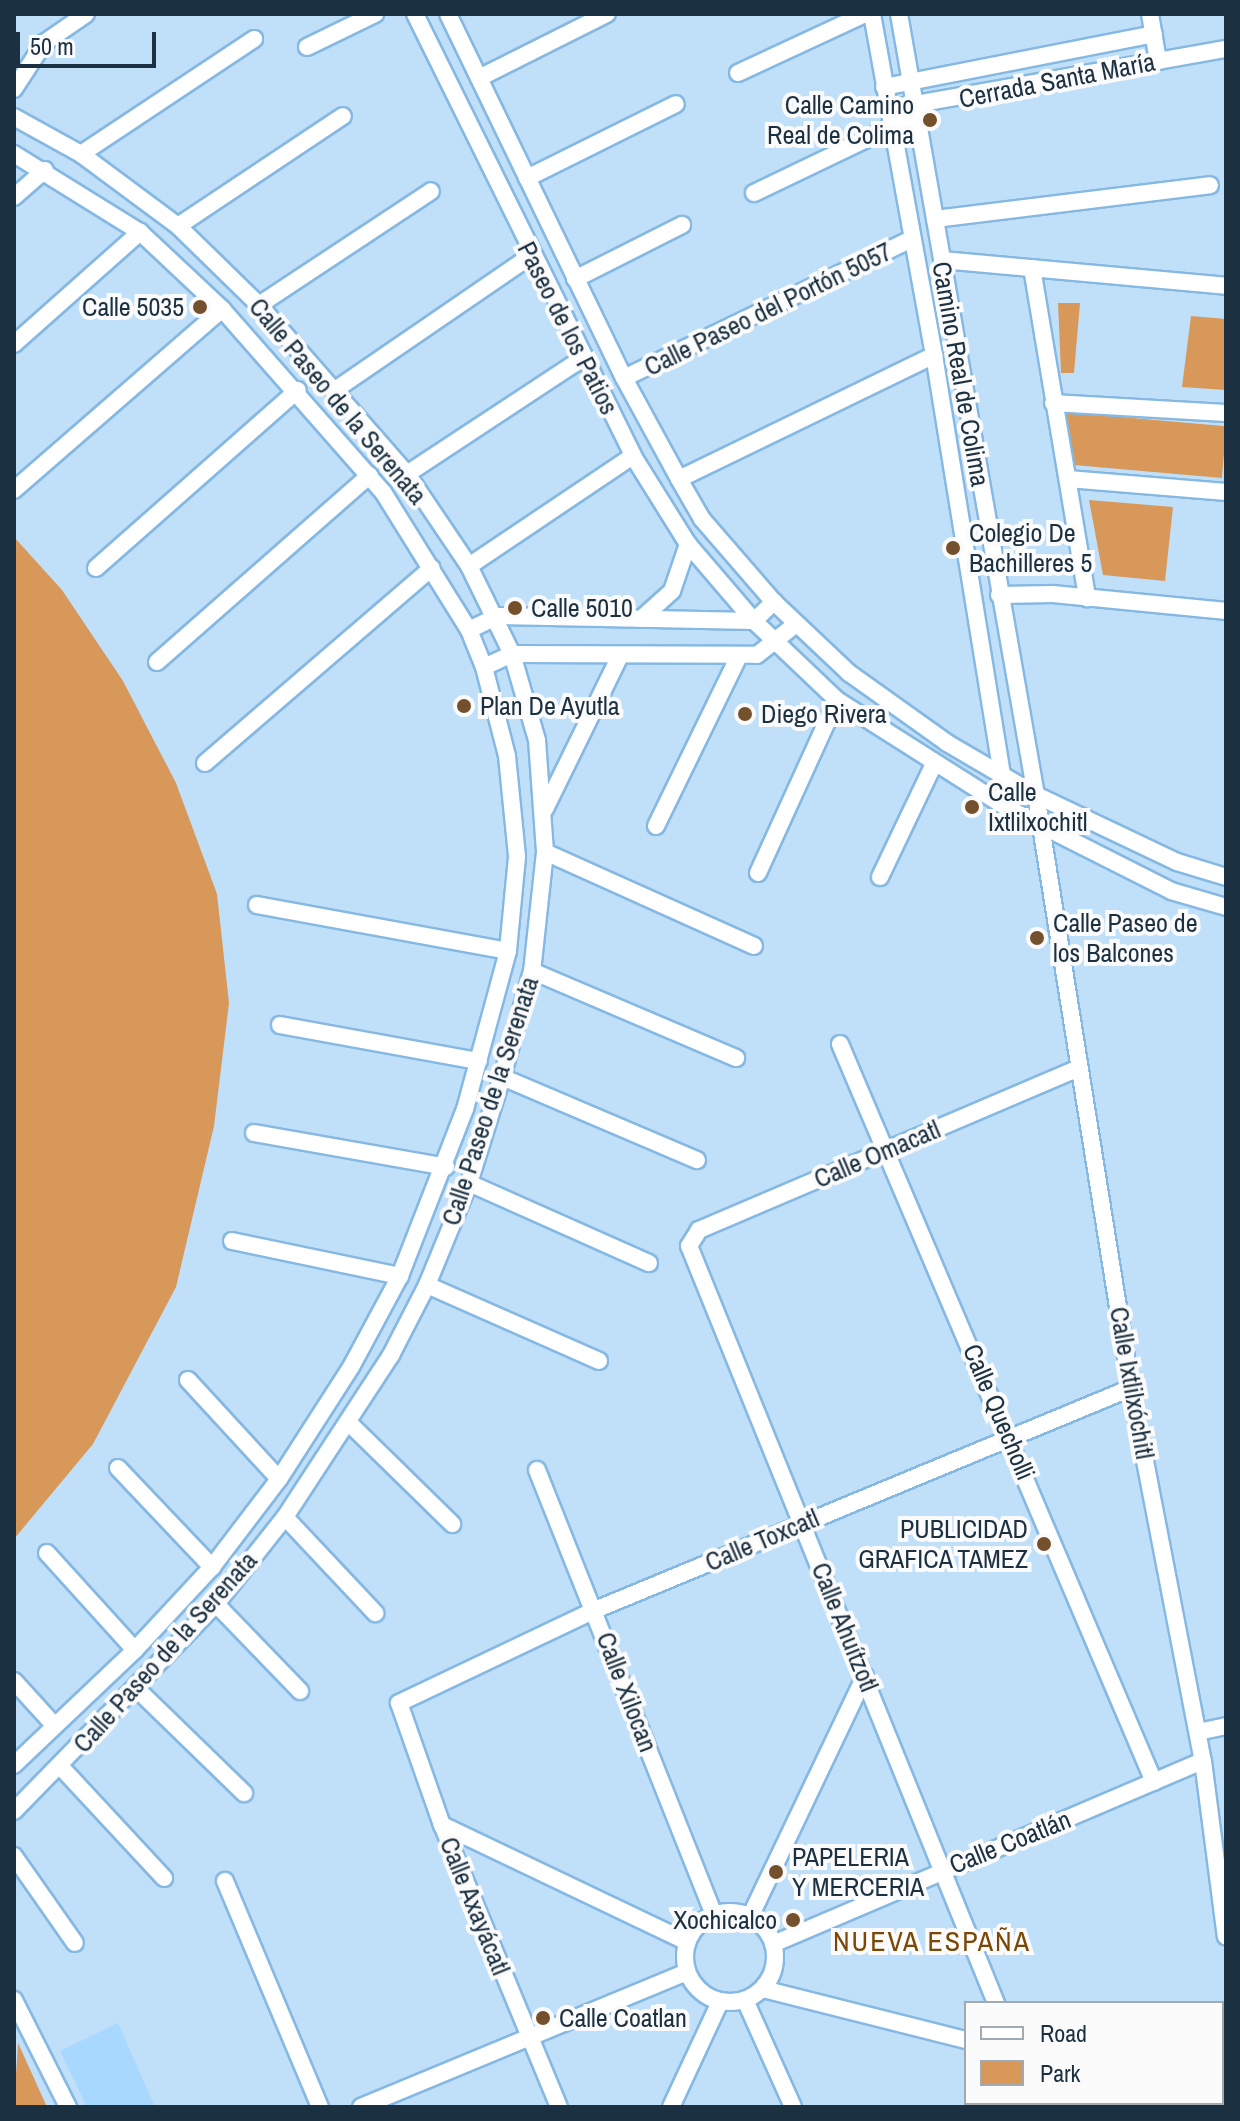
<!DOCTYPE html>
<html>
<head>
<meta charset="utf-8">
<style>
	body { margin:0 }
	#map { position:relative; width:1240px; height:2121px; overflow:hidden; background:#c0dff9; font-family:"Archivo Narrow",sans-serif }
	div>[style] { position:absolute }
	.built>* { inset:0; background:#a9d8ff }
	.green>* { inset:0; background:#d8985a; transform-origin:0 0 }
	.roads { filter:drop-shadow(2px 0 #85b8e2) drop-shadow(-2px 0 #85b8e2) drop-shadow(0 2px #85b8e2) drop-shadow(0 -2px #85b8e2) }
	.street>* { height:16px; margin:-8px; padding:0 8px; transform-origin:8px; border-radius:8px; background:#fff }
	.street>.ring { margin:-8px; padding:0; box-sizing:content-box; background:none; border:16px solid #fff; border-radius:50% }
	.dots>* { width:22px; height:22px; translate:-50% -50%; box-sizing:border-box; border:4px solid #fbfbfb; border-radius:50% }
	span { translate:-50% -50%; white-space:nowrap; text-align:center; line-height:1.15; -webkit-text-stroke:8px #fbfbfb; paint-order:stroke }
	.street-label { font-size:26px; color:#1b3040 }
	.poi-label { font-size:26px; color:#1b3040 }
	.right { translate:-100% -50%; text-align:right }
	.left { translate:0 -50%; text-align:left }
	.neighbourhood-label { font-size:28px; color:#7b4704; letter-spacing:2px }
	.frame { position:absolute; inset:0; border:16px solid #1b3040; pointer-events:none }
	.legend { position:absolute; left:964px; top:2001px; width:260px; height:104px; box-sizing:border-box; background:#fbfbfb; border:2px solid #a1aab0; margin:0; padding:10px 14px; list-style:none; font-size:24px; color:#1b3040 }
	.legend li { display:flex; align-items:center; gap:16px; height:40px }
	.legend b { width:40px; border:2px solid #a1aab0 }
	.scale { position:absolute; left:16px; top:32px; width:140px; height:36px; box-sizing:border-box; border:4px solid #1b3040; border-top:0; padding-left:10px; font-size:24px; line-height:28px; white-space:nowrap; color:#1b3040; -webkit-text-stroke:6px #fbfbfb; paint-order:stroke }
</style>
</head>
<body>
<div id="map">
	<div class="built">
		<div style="clip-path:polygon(118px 2023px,155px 2107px,87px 2107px,60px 2051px)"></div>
	</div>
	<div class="green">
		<div style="clip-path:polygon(1058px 303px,1080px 303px,1074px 373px,1061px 373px)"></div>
		<div style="clip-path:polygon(1191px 316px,1226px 319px,1226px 390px,1182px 387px)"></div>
		<div style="left:1064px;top:412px;width:163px;height:52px;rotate:5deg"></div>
		<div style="clip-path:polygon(1089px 500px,1173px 507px,1165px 581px,1103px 575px)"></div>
		<div style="clip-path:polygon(14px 537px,62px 590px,123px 681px,176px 783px,217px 894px,229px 1003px,214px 1126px,176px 1287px,93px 1444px,14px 1539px)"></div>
		<div style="clip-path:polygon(18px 2043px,47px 2107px,14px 2107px)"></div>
	</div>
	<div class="roads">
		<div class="street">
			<div style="left:415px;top:14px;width:493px;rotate:63.7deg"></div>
			<div style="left:633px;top:456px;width:104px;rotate:58deg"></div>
			<div style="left:688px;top:544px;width:101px;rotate:49.4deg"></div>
			<div style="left:754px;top:621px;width:115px;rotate:43.6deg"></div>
			<div style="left:837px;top:700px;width:201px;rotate:32.4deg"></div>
			<div style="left:1007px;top:808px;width:184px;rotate:26.8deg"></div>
			<div style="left:1171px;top:891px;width:57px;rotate:16.2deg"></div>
			<div style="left:448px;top:14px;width:404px;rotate:64.2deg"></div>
			<div style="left:624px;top:378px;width:115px;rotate:61.4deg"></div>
			<div style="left:679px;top:479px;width:46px;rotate:60.1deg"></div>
			<div style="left:702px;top:519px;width:110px;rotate:49.1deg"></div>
			<div style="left:774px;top:602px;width:103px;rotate:43.4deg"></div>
			<div style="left:849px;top:673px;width:120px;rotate:35.5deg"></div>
			<div style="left:947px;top:743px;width:103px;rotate:30.3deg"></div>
			<div style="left:1036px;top:795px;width:156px;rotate:25.4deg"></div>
			<div style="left:1177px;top:862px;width:51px;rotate:17deg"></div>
			<div style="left:872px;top:14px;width:347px;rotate:79.7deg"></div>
			<div style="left:934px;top:355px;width:459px;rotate:80.8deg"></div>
			<div style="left:899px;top:14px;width:793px;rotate:80.05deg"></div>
			<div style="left:1036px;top:795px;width:601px;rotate:80.9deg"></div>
			<div style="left:1131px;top:1388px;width:380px;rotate:79.1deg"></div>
			<div style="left:1203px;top:1761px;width:177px;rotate:82.6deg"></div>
			<div style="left:1150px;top:14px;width:48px;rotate:80.3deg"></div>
			<div style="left:307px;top:47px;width:76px;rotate:-25.9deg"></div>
			<div style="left:738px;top:73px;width:140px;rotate:-24.9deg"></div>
			<div style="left:479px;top:78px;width:143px;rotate:-26.6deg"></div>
			<div style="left:884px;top:87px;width:275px;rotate:-11.1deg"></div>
			<div style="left:14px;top:89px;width:55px;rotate:-56.9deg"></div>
			<div style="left:44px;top:43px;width:51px;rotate:-34.6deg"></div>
			<div style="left:888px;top:109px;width:343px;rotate:-10.1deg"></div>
			<div style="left:14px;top:117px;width:77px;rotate:28.9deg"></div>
			<div style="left:81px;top:154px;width:121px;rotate:36.6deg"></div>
			<div style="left:178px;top:226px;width:113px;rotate:44.3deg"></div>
			<div style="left:259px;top:305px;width:225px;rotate:48.8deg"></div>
			<div style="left:407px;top:474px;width:111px;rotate:56deg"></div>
			<div style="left:469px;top:566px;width:98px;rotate:64deg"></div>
			<div style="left:512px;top:654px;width:90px;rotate:73.8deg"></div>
			<div style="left:537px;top:740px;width:112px;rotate:85.9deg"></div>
			<div style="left:545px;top:852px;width:120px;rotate:96.2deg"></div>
			<div style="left:532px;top:971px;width:110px;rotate:105.8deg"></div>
			<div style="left:502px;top:1077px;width:111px;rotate:107.3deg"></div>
			<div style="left:469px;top:1183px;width:110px;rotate:112.4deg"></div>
			<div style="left:427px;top:1285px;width:79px;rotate:117.2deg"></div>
			<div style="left:391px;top:1355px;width:194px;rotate:123.2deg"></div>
			<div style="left:285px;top:1517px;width:111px;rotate:128.4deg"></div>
			<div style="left:216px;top:1604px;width:289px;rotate:134.3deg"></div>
			<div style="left:14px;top:154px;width:148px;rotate:31.8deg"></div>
			<div style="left:140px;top:232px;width:112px;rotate:43.2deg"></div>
			<div style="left:222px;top:309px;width:244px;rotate:48.7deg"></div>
			<div style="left:383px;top:492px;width:163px;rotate:58.1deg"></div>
			<div style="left:469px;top:630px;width:40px;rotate:68deg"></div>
			<div style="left:484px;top:667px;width:92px;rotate:75.5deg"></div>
			<div style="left:507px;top:756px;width:101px;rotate:84.3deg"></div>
			<div style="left:517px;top:857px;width:94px;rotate:95.5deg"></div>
			<div style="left:508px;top:951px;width:164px;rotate:105.2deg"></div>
			<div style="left:465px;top:1109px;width:179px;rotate:111.3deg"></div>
			<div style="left:400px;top:1276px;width:103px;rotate:118.3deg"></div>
			<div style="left:351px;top:1367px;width:133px;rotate:122.7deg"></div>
			<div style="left:279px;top:1479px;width:111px;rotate:127.3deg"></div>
			<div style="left:212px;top:1567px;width:113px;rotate:132.9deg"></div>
			<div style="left:135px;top:1650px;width:167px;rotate:136.5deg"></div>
			<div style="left:81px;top:154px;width:208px;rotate:-33.6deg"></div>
			<div style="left:527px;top:178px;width:166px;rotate:-26.4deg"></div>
			<div style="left:754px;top:193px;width:181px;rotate:-25.6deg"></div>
			<div style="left:14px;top:197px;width:41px;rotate:-41.1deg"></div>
			<div style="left:935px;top:219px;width:277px;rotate:-7deg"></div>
			<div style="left:178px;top:226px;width:198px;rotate:-33.7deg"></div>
			<div style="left:942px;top:260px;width:285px;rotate:5.2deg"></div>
			<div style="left:1032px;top:268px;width:335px;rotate:80.5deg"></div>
			<div style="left:575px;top:279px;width:120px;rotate:-26.8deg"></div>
			<div style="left:259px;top:305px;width:206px;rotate:-33.5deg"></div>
			<div style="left:14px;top:344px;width:169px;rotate:-41.6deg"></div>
			<div style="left:624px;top:378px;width:320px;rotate:-25.8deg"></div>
			<div style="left:335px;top:390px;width:239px;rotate:-34.4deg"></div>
			<div style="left:1053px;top:403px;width:173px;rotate:3.3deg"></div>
			<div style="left:407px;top:474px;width:211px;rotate:-33.4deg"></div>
			<div style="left:679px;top:479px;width:284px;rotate:-25.9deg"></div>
			<div style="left:1068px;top:479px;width:159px;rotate:4.7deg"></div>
			<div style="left:14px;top:490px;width:276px;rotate:-41deg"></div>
			<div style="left:469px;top:566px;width:197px;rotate:-33.9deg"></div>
			<div style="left:96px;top:568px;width:269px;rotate:-41.4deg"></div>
			<div style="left:999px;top:595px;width:54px;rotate:-1.1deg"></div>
			<div style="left:1053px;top:594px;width:174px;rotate:5.6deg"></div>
			<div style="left:641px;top:619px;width:42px;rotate:-42.1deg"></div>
			<div style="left:672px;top:591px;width:50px;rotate:-71.2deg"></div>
			<div style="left:469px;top:630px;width:32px;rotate:-26deg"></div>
			<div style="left:498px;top:616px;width:256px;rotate:1.1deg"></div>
			<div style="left:754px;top:621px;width:28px;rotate:-44deg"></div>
			<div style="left:157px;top:662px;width:283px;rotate:-41.3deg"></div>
			<div style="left:484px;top:667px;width:31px;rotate:-25deg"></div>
			<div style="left:512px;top:654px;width:245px;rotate:0.2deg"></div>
			<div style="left:757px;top:655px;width:50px;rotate:-38.5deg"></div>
			<div style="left:205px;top:763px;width:299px;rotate:-40.7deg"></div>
			<div style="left:545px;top:809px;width:170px;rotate:-63.9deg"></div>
			<div style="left:656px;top:826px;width:189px;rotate:-64deg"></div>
			<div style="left:545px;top:852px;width:229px;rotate:24.2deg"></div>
			<div style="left:758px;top:873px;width:190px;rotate:-65.5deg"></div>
			<div style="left:880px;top:877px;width:125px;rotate:-64.5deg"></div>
			<div style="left:257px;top:905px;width:255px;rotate:10.4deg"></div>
			<div style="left:532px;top:971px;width:222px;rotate:23.1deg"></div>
			<div style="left:280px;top:1025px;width:202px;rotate:10.3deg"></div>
			<div style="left:840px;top:1044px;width:802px;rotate:66.95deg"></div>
			<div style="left:502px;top:1077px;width:212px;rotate:23.1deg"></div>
			<div style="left:254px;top:1133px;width:195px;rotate:10deg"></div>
			<div style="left:469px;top:1183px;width:197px;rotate:24deg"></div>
			<div style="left:232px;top:1241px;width:172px;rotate:11.8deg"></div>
			<div style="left:427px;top:1285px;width:188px;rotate:23.8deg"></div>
			<div style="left:188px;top:1380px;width:134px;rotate:47.4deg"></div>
			<div style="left:348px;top:1422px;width:146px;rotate:44.4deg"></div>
			<div style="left:118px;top:1468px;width:137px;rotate:46.5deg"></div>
			<div style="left:537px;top:1470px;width:479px;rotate:68.3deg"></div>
			<div style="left:285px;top:1517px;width:132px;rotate:46.8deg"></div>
			<div style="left:47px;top:1553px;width:131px;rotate:47.8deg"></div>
			<div style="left:216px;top:1604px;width:121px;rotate:46deg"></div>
			<div style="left:14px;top:1681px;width:59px;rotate:47.7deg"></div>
			<div style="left:138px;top:1690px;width:148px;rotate:44.2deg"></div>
			<div style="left:1198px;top:1732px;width:29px;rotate:-12deg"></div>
			<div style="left:60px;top:1766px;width:153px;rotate:47.1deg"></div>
			<div style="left:442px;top:1825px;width:272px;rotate:25.5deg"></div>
			<div style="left:14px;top:1856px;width:106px;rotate:55deg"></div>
			<div style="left:225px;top:1881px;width:245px;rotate:67.2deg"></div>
			<div class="ring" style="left:685px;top:1912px;width:74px;height:74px"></div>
			<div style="left:750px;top:1917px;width:267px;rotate:-64.5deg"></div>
			<div style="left:773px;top:1944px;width:467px;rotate:-23.1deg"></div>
			<div style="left:763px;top:1989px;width:209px;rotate:14.1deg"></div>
			<div style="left:14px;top:2000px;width:120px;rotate:63.2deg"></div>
			<div style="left:745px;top:2000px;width:117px;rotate:65.8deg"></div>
			<div style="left:996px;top:2003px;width:817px;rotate:-112.07deg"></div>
			<div style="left:689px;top:1246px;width:19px;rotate:-58deg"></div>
			<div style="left:699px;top:1230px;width:413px;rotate:-23.1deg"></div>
			<div style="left:1037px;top:2103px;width:4px;rotate:63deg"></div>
			<div style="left:361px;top:2107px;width:353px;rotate:-22.5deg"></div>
			<div style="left:559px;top:2107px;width:305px;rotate:-112.5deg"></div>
			<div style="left:442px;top:1825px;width:129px;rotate:-109.4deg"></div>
			<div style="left:399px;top:1703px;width:217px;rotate:-25.4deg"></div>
			<div style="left:595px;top:1610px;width:580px;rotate:-22.5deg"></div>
			<div style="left:671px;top:2107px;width:116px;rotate:-65deg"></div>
		</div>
	</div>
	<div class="dots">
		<div style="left:930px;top:120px;background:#75502c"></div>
		<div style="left:200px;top:307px;background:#75502c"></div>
		<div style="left:953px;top:548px;background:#75502c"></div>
		<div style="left:515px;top:608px;background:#75502c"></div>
		<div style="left:464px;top:706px;background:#75502c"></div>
		<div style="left:745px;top:714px;background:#75502c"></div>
		<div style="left:972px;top:807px;background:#75502c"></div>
		<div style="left:1037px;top:938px;background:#75502c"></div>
		<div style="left:1044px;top:1544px;background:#75502c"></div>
		<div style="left:776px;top:1872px;background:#75502c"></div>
		<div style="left:793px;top:1920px;background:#75502c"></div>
		<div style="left:543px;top:2018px;background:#75502c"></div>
	</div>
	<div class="street-label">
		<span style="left:1057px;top:80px;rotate:-11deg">Cerrada Santa María</span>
		<span style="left:768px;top:309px;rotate:-26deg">Calle Paseo del Portón 5057</span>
		<span style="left:568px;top:328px;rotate:63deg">Paseo de los Patios</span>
		<span style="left:961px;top:374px;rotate:80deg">Camino Real de Colima</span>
		<span style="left:338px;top:401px;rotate:50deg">Calle Paseo de la Serenata</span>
		<span style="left:490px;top:1101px;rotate:-72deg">Calle Paseo de la Serenata</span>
		<span style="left:877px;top:1154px;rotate:-23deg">Calle Omacatl</span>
		<span style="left:1132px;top:1383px;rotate:80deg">Calle Ixtlilxóchitl</span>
		<span style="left:999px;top:1412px;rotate:67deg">Calle Quecholli</span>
		<span style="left:762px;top:1540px;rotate:-23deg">Calle Toxcatl</span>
		<span style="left:845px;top:1627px;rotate:68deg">Calle Ahuítzotl</span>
		<span style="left:165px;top:1652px;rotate:-48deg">Calle Paseo de la Serenata</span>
		<span style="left:627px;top:1692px;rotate:69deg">Calle Xilocan</span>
		<span style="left:1010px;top:1842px;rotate:-22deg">Calle Coatlán</span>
		<span style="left:475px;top:1906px;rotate:68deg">Calle Axayácatl</span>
	</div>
	<div class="poi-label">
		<span class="right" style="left:914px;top:120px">Calle Camino<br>Real de Colima</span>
		<span class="right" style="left:184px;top:307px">Calle 5035</span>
		<span class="left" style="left:969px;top:548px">Colegio De<br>Bachilleres 5</span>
		<span class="left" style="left:531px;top:608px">Calle 5010</span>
		<span class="left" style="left:480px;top:706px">Plan De Ayutla</span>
		<span class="left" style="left:761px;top:714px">Diego Rivera</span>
		<span class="left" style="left:988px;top:807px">Calle<br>Ixtlilxochitl</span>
		<span class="left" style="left:1053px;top:938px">Calle Paseo de<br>los Balcones</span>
		<span class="right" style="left:1028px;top:1544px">PUBLICIDAD<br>GRAFICA TAMEZ</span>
		<span class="left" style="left:792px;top:1872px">PAPELERIA<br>Y MERCERIA</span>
		<span class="right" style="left:777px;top:1920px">Xochicalco</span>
		<span class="left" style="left:559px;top:2018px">Calle Coatlan</span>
	</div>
	<div class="neighbourhood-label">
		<span style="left:932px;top:1941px">NUEVA ESPAÑA</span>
	</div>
	<div class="frame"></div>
	<ul class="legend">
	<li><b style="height:10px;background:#fff"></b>Road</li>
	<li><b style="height:22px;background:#d8985a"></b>Park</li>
	</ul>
	<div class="scale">50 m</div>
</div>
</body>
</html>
